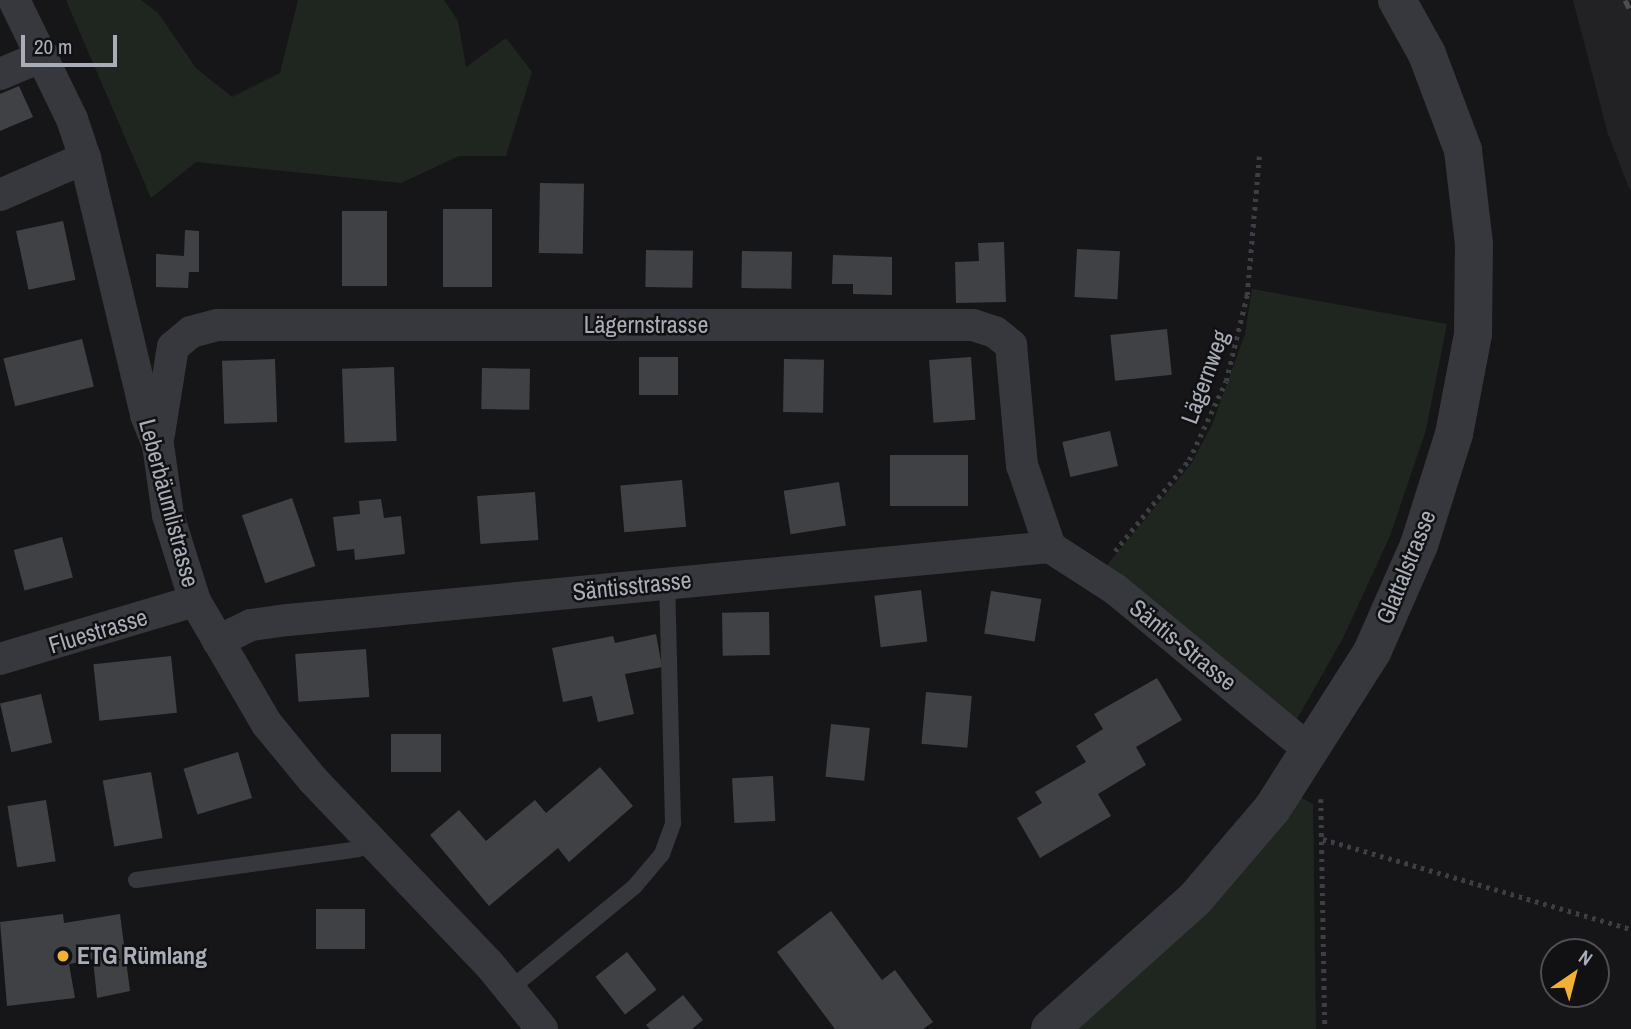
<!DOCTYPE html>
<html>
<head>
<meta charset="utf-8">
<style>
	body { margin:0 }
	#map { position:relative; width:1631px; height:1029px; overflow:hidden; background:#161618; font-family:"Archivo Narrow",sans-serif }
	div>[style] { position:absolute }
	.built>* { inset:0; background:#222225 }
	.green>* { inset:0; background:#1e261f }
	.building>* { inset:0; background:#404145; transform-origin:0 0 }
	.path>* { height:4.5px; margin-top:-2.25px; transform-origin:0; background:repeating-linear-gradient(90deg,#3d3f44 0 3.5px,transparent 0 8.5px) }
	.service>* { height:16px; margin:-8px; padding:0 8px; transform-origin:8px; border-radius:8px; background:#37383d }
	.minor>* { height:32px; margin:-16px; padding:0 16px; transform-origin:16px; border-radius:16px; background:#37383d }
	.tertiary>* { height:38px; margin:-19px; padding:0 19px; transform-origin:19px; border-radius:19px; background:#37383d }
	.rail>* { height:5px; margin-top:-2.5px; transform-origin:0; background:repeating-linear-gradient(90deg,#4a4c52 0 9px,transparent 0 16px) }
	.dots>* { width:19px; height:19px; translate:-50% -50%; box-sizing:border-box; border:4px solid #111113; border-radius:50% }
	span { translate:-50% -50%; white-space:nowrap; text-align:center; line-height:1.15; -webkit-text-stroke:5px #111113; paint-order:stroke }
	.street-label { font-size:24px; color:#a8adb8 }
	.poi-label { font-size:24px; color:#a8adb8; font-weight:700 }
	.left { translate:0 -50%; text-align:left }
	.north { position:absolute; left:1540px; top:938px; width:70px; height:70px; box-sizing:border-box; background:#111113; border:2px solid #4d4f55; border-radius:50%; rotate:35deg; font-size:19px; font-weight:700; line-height:28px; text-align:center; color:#a8adb8 }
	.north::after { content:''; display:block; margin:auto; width:24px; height:32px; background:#f2b134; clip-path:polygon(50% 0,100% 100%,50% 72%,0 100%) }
	.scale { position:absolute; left:21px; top:35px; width:96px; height:32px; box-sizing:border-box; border:4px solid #a8adb8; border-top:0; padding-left:9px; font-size:21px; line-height:24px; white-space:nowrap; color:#a8adb8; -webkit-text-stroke:5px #111113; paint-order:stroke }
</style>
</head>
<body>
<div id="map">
	<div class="built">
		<div style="clip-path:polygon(1573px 0,1631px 0,1631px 193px,1608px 134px)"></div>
	</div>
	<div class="green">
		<div style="clip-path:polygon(66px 0,141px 0,158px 13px,196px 68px,232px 97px,280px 73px,298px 0,444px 0,458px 21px,466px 67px,506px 38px,532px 72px,506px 156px,459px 156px,401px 183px,196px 162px,151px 198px)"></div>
		<div style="clip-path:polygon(1252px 289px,1447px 324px,1426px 430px,1390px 536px,1343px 638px,1297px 719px,1107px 565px,1191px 464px,1212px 425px,1245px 334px)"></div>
		<div style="clip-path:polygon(1300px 797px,1313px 804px,1316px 1029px,1076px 1029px)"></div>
	</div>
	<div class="building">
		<div style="clip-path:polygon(19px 86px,33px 117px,0 131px,0 94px)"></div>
		<div style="left:540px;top:183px;width:44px;height:70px;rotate:1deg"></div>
		<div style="left:443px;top:209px;width:49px;height:78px"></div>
		<div style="left:342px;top:211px;width:45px;height:75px"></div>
		<div style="left:63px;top:221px;width:60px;height:48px;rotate:78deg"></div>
		<div style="clip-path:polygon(185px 230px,199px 231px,199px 272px,189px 272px,188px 288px,156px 287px,156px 254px,184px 256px)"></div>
		<div style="clip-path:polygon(1004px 242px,1006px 302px,956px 303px,955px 262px,979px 261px,978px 243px)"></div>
		<div style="left:1077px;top:249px;width:43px;height:48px;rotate:3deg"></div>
		<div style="left:646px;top:250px;width:47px;height:37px;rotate:1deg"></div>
		<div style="left:742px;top:251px;width:50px;height:37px;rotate:1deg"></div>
		<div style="clip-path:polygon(833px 255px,892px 257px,892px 295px,853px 294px,853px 284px,832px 284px)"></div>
		<div style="left:1167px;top:329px;width:46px;height:57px;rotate:84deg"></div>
		<div style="left:82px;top:339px;width:49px;height:81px;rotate:76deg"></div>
		<div style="left:639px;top:357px;width:39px;height:38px"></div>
		<div style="left:971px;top:357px;width:63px;height:42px;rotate:86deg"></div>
		<div style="left:275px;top:359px;width:63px;height:53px;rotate:88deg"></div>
		<div style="left:784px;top:359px;width:40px;height:53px;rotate:1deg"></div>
		<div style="left:394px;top:367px;width:74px;height:52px;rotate:88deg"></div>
		<div style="left:482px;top:368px;width:48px;height:41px;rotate:1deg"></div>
		<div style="left:1110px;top:431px;width:36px;height:49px;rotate:77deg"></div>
		<div style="left:890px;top:455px;width:78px;height:51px"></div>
		<div style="left:682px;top:480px;width:47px;height:62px;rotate:85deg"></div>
		<div style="left:839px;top:482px;width:44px;height:56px;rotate:81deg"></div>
		<div style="left:535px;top:492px;width:48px;height:58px;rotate:86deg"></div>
		<div style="left:292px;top:498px;width:72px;height:53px;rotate:71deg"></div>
		<div style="clip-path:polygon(381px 499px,384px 518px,401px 516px,405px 554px,355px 560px,354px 549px,337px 551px,333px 517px,360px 514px,359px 501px)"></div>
		<div style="left:62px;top:537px;width:42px;height:50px;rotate:75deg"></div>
		<div style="left:921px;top:590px;width:52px;height:47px;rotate:83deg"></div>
		<div style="left:991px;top:591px;width:51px;height:43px;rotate:9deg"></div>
		<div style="left:769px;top:612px;width:43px;height:47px;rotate:89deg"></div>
		<div style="clip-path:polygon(656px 634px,662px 667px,625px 674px,634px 714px,598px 722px,592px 696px,563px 702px,552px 648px,613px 636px,615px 643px)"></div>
		<div style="left:366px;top:649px;width:48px;height:71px;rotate:86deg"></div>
		<div style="left:171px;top:656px;width:57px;height:78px;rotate:84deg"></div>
		<div style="clip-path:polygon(1157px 678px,1182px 720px,1136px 747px,1146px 765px,1098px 794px,1111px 816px,1040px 858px,1017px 818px,1042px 803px,1035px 792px,1086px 762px,1076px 746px,1103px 729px,1094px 714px)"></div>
		<div style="left:926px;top:692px;width:46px;height:52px;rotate:5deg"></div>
		<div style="left:41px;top:694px;width:50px;height:42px;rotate:77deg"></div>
		<div style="left:831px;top:724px;width:39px;height:53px;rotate:6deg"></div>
		<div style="left:391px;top:734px;width:50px;height:38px"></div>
		<div style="left:238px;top:752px;width:48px;height:57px;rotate:73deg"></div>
		<div style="clip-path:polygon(600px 767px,633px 806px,569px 862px,558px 848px,489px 906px,430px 835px,459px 810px,486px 841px,535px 800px,546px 813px)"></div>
		<div style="left:151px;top:772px;width:67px;height:49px;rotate:80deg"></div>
		<div style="left:773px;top:776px;width:45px;height:41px;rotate:87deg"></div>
		<div style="left:46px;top:800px;width:62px;height:39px;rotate:81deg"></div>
		<div style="left:316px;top:909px;width:49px;height:40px"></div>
		<div style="clip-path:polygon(831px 911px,882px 980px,895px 970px,933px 1022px,923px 1029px,835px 1029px,777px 952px)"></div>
		<div style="clip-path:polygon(63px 914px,64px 923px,120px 914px,130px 991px,97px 998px,93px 960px,69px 964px,75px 998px,7px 1006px,0 922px)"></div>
		<div style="left:627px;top:952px;width:48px;height:40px;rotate:52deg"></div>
		<div style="clip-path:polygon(683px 995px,703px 1020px,692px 1029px,650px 1029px,646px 1025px)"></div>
	</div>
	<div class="path">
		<div style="left:1115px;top:551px;width:117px;rotate:-50.9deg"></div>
		<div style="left:1189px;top:460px;width:87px;rotate:-64.9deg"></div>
		<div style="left:1226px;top:381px;width:89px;rotate:-76.3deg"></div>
		<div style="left:1247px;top:295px;width:139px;rotate:-85deg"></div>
		<div style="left:1321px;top:799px;width:230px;rotate:89deg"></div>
		<div style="left:1323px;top:839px;width:321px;rotate:16.3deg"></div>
	</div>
	<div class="service">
		<div style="left:136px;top:880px;width:224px;rotate:-7.9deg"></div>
		<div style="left:358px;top:849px;width:15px;rotate:-28deg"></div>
		<div style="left:509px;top:990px;width:163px;rotate:-39.5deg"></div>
		<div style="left:635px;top:886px;width:42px;rotate:-49.8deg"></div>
		<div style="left:662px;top:854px;width:33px;rotate:-70deg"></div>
		<div style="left:673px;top:823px;width:241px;rotate:-91.4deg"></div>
	</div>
	<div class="minor">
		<div style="left:14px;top:0;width:132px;rotate:64deg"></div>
		<div style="left:72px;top:119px;width:41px;rotate:71.6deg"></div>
		<div style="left:85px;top:158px;width:264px;rotate:76.6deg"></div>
		<div style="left:146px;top:415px;width:32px;rotate:68deg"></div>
		<div style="left:158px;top:445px;width:71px;rotate:81.9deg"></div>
		<div style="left:168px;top:515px;width:90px;rotate:72.6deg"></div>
		<div style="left:195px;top:601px;width:143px;rotate:59.7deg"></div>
		<div style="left:267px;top:724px;width:72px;rotate:50.6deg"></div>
		<div style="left:313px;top:780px;width:255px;rotate:46.3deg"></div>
		<div style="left:489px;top:964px;width:84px;rotate:50.8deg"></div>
		<div style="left:0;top:74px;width:47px;rotate:-22.7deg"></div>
		<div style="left:0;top:195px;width:93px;rotate:-23.5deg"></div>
		<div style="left:159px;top:434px;width:88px;rotate:-80.9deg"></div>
		<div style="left:173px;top:347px;width:23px;rotate:-40deg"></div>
		<div style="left:191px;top:332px;width:28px;rotate:-15deg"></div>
		<div style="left:218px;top:325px;width:755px"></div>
		<div style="left:973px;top:325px;width:23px;rotate:18deg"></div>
		<div style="left:995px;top:332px;width:21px;rotate:39deg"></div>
		<div style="left:1011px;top:345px;width:121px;rotate:84.8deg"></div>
		<div style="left:1022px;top:465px;width:87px;rotate:71.1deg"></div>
		<div style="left:1050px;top:547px;width:77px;rotate:32.9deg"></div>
		<div style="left:1115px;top:589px;width:254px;rotate:39.6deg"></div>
		<div style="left:218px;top:641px;width:37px;rotate:-26deg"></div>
		<div style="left:251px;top:625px;width:37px;rotate:-8deg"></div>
		<div style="left:288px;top:620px;width:765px;rotate:-5.47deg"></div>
		<div style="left:0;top:659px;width:203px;rotate:-16.6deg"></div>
	</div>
	<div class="tertiary">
		<div style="left:1050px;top:1029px;width:195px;rotate:-41.9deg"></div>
		<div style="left:1195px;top:899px;width:118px;rotate:-49.5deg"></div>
		<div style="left:1272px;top:809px;width:186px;rotate:-57.5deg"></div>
		<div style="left:1372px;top:652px;width:117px;rotate:-66.3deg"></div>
		<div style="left:1419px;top:545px;width:116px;rotate:-72.5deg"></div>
		<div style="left:1454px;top:434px;width:102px;rotate:-79.2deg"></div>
		<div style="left:1473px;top:334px;width:90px;rotate:-89.4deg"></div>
		<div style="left:1474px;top:244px;width:95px;rotate:-96.7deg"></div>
		<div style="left:1463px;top:150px;width:103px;rotate:-110.6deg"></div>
		<div style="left:1427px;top:54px;width:62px;rotate:-119.1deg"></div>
	</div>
	<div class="rail">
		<div style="left:1625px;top:0;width:13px;rotate:63deg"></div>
	</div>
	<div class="dots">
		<div style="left:63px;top:956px;background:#f2b134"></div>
	</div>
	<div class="street-label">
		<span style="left:646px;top:325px">Lägernstrasse</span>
		<span style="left:1205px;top:377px;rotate:-70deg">Lägernweg</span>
		<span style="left:169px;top:503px;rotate:75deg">Leberbäumlistrasse</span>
		<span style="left:1406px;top:567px;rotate:-68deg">Glattalstrasse</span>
		<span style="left:632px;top:586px;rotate:-6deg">Säntisstrasse</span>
		<span style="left:98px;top:631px;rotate:-17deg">Fluestrasse</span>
		<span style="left:1183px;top:645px;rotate:39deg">Säntis-Strasse</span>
	</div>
	<div class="poi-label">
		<span class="left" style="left:77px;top:956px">ETG Rümlang</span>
	</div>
	<div class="north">N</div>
	<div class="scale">20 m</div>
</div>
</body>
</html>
